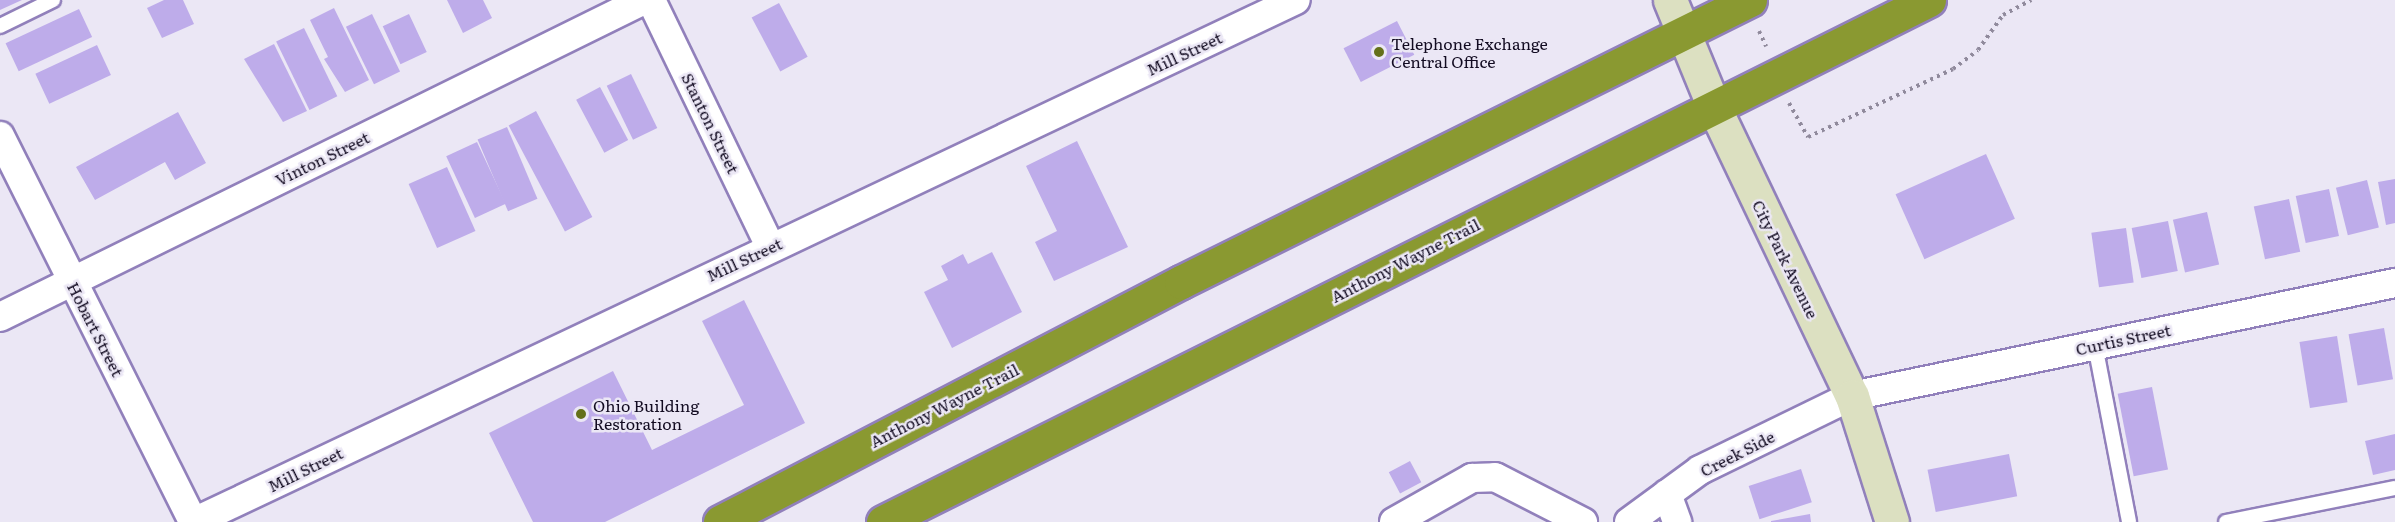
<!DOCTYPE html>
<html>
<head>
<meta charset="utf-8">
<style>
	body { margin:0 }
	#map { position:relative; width:2395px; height:522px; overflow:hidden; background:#ebe7f5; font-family:Literata,serif }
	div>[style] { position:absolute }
	.building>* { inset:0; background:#beacea; transform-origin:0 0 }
	.path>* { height:4px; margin-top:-2px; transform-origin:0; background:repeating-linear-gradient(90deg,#908a9c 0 3px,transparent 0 7.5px) }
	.roads { filter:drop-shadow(2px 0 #9180bb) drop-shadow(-2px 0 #9180bb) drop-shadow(0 2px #9180bb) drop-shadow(0 -2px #9180bb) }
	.lane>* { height:14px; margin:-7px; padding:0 7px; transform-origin:7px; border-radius:7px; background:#fff }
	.street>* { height:28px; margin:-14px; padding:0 14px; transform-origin:14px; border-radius:14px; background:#fff }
	.secondary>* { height:33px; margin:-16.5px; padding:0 16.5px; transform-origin:16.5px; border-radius:16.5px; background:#dce0c1 }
	.highway>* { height:33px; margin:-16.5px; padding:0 16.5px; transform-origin:16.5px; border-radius:16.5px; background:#8a9931 }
	.dots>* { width:16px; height:16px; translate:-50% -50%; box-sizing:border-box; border:3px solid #ebe7f5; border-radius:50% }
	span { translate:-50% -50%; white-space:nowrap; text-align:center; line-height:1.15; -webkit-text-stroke:5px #ebe7f5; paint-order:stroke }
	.poi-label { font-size:16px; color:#120b21 }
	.left { translate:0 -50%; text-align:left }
	.street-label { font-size:16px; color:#120b21 }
</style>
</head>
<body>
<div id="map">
	<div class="building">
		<div style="clip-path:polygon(0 0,22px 0,0 10px)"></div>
		<div style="clip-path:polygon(164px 0,183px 0,194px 24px,162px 38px,147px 8px)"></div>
		<div style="clip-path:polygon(447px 0,483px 0,492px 18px,463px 33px)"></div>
		<div style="left:779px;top:3px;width:61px;height:31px;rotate:62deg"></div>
		<div style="clip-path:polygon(334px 8px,369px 80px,345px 92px,324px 59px,328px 57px,310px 20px)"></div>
		<div style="left:79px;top:9px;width:31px;height:81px;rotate:65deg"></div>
		<div style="left:372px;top:14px;width:64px;height:29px;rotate:64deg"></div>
		<div style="left:409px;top:14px;width:42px;height:29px;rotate:65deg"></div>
		<div style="left:1397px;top:21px;width:38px;height:60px;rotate:63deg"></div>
		<div style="left:304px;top:28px;width:76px;height:31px;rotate:64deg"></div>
		<div style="clip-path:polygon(274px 44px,307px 111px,283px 122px,244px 59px)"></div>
		<div style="left:97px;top:45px;width:33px;height:68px;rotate:65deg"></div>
		<div style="left:631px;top:74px;width:60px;height:27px;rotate:64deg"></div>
		<div style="left:600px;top:87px;width:60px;height:27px;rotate:62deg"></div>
		<div style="left:536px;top:111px;width:120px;height:31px;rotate:62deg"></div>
		<div style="clip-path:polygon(178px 112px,206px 163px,175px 180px,165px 162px,95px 200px,76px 167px)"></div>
		<div style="left:507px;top:127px;width:78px;height:32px;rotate:67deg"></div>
		<div style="clip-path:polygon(1077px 141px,1128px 247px,1054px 281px,1035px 242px,1057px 231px,1026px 166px)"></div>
		<div style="left:477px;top:142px;width:68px;height:34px;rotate:65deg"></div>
		<div style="left:1986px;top:154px;width:71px;height:99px;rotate:66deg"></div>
		<div style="left:447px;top:167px;width:70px;height:42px;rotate:66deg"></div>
		<div style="clip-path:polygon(2395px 179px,2395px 223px,2386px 225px,2378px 182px)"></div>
		<div style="left:2367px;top:180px;width:49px;height:32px;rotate:76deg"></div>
		<div style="left:2329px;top:189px;width:48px;height:34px;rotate:78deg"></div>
		<div style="left:2289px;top:199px;width:54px;height:36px;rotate:78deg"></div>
		<div style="left:2207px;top:212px;width:54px;height:35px;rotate:77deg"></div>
		<div style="left:2168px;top:221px;width:51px;height:37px;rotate:79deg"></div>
		<div style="left:2126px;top:228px;width:55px;height:35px;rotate:82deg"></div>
		<div style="clip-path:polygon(992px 252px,1022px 312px,952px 348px,924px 292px,948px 280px,941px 266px,963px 254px,968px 264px)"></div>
		<div style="clip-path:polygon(744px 300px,805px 423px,605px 522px,533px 522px,489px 433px,613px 371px,652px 450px,744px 405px,702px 321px)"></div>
		<div style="left:2384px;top:328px;width:52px;height:36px;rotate:80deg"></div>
		<div style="left:2337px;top:336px;width:67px;height:38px;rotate:81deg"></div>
		<div style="left:2152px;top:387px;width:84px;height:35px;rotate:79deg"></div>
		<div style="clip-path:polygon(2395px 434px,2395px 470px,2373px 475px,2365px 441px)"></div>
		<div style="left:2009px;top:454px;width:43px;height:83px;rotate:79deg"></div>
		<div style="left:1410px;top:461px;width:24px;height:24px;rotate:62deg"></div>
		<div style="left:1801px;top:469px;width:35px;height:55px;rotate:72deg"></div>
		<div style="clip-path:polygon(1810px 514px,1811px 522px,1771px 522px,1771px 521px)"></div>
	</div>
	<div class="path">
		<div style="left:1759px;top:31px;width:17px;rotate:65deg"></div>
		<div style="left:1789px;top:103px;width:39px;rotate:61deg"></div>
		<div style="left:1808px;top:137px;width:160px;rotate:-25.1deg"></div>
		<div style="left:1953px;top:69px;width:31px;rotate:-37deg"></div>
		<div style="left:1978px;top:50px;width:43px;rotate:-54.5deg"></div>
		<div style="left:2003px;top:15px;width:32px;rotate:-28deg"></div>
	</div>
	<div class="roads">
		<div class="lane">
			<div style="left:0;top:26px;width:59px;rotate:-26.1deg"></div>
			<div style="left:2095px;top:345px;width:180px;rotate:79.1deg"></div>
			<div style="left:2226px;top:522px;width:172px;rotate:-11.4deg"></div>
		</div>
		<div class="street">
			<div style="left:651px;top:0;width:273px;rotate:64.2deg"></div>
			<div style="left:0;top:136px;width:432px;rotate:63.4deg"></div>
			<div style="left:0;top:317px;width:718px;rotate:-26.21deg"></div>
			<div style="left:1667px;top:494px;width:30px;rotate:70deg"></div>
			<div style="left:194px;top:522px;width:1219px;rotate:-25.35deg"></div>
			<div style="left:1394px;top:522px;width:90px;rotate:-29.4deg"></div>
			<div style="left:1472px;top:478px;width:23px;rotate:-2deg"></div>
			<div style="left:1495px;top:477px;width:99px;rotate:27.1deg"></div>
			<div style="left:1629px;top:522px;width:88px;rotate:-36.2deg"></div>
			<div style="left:1700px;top:470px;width:169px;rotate:-26deg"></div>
			<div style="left:1852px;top:396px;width:555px;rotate:-11.76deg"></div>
		</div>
		<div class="secondary">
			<div style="left:1670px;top:0;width:113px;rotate:67.7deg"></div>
			<div style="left:1713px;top:105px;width:322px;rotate:64.5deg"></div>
			<div style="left:1852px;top:396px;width:132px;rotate:72.4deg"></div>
		</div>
		<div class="highway">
			<div style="left:720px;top:522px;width:520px;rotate:-27.5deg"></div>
			<div style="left:1181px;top:282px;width:635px;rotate:-26.36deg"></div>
			<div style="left:883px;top:522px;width:1169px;rotate:-26.52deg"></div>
		</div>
	</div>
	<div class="dots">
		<div style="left:1379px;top:52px;background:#647019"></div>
		<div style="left:581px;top:414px;background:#647019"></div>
	</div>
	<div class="poi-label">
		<span class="left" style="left:1391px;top:52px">Telephone Exchange<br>Central Office</span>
		<span class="left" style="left:593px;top:414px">Ohio Building<br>Restoration</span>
	</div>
	<div class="street-label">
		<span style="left:1184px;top:53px;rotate:-25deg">Mill Street</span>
		<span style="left:711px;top:123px;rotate:64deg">Stanton Street</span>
		<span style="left:322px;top:158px;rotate:-26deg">Vinton Street</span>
		<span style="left:744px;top:259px;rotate:-25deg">Mill Street</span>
		<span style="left:1786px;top:259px;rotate:64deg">City Park Avenue</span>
		<span style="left:1405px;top:260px;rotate:-27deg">Anthony Wayne Trail</span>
		<span style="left:96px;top:329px;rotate:63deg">Hobart Street</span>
		<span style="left:2123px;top:339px;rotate:-12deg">Curtis Street</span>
		<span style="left:944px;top:405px;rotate:-27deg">Anthony Wayne Trail</span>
		<span style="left:1737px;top:453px;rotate:-27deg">Creek Side</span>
		<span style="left:305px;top:469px;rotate:-26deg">Mill Street</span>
	</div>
</div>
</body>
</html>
